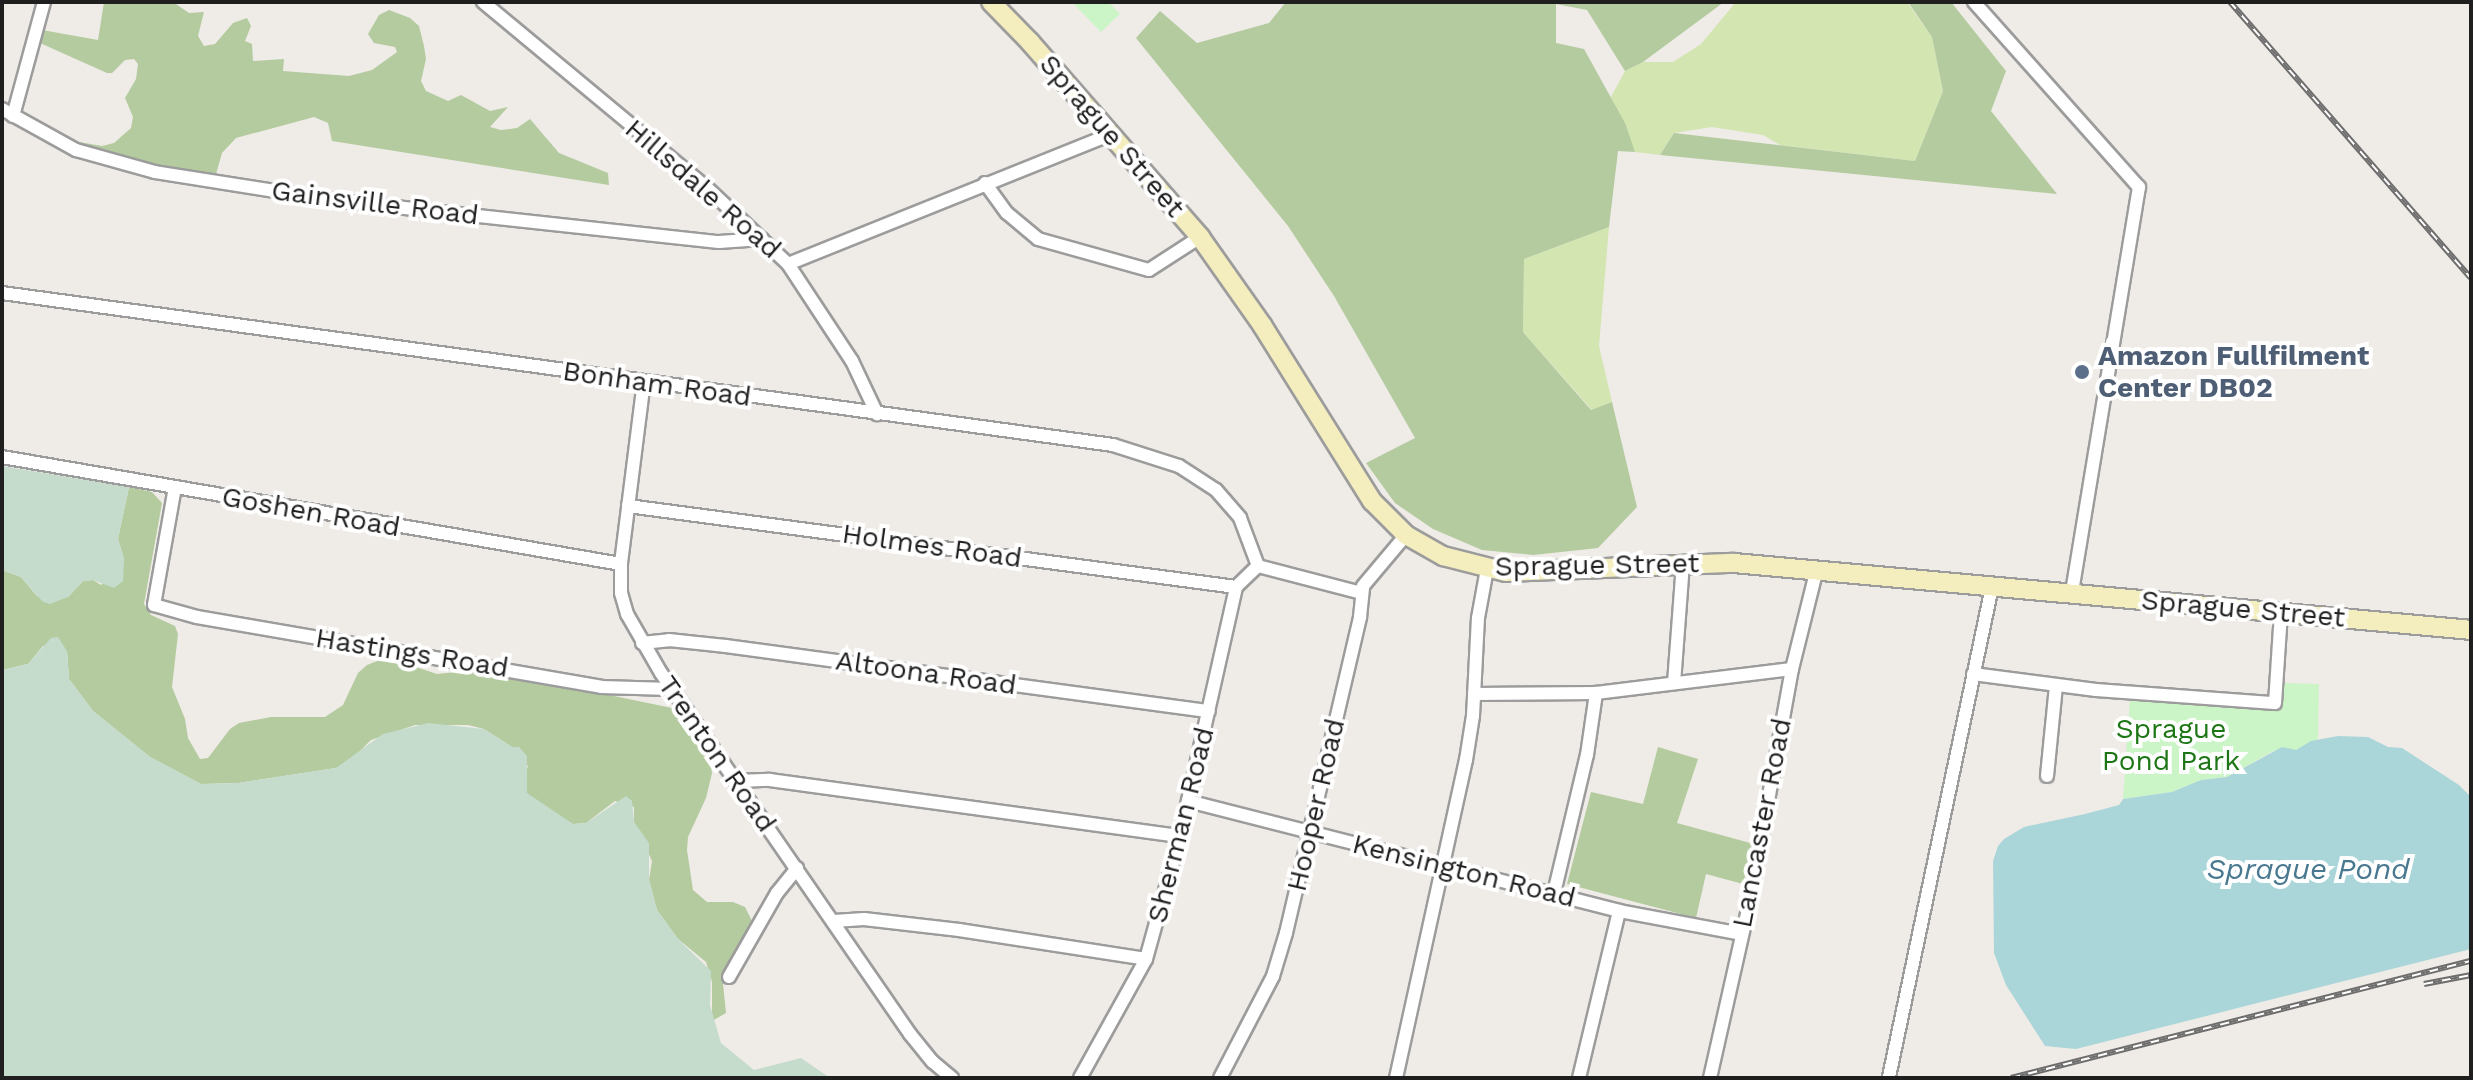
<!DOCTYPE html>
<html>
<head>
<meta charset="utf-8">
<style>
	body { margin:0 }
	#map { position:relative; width:2473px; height:1080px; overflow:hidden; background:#efebe6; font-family:"Work Sans",sans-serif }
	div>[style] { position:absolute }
	.grass>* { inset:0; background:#d3e5b1 }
	.forest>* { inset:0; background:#b3cb9f }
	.wetland>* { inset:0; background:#c5dccd }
	.park>* { inset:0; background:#cbf5c7 }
	.water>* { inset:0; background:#abd6d9 }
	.roads { filter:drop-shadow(2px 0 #9c9c9c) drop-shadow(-2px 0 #9c9c9c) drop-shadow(0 2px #9c9c9c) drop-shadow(0 -2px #9c9c9c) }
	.street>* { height:12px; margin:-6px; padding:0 6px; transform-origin:6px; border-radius:6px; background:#fff }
	.secondary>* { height:18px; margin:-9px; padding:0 9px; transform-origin:9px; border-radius:9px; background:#f4eebf }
	.rail>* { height:6px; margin-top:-3px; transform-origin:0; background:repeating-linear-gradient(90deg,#fff 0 9px,#6d6d6d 0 18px); box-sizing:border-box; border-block:2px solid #6d6d6d }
	.dots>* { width:22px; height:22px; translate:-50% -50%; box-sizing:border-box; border:4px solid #fff; border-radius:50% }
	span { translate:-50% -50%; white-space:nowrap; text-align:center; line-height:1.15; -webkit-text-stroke:8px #fff; paint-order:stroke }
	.street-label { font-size:28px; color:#1f1f1f }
	.service-label { font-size:28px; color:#4e5e75; font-weight:700 }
	.left { translate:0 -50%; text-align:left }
	.park-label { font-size:28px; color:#1d7615 }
	.water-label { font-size:30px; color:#497990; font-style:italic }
	.frame { position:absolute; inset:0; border:4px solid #1f1f1f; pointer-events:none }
</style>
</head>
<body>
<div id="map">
	<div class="grass">
		<div style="clip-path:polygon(1736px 2px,1907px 2px,1932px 37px,1943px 91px,1915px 161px,1780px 145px,1763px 135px,1712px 127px,1674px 133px,1660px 155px,1635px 152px,1611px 97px,1625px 71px,1643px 62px,1673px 62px,1701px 44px)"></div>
		<div style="clip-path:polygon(1609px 227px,1599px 346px,1612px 402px,1592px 410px,1523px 332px,1524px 259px)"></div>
	</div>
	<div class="forest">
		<div style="clip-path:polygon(104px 2px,173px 2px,189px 13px,204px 12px,198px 36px,204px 46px,215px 44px,233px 23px,247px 18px,251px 26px,245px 41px,252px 44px,253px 61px,284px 59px,283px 71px,349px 76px,372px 70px,397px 52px,395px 47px,374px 43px,368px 34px,379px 15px,389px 10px,410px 18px,419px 26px,424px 46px,426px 59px,421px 81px,426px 91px,448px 101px,461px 95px,490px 111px,508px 107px,490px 127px,501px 130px,517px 128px,530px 119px,559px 153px,608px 173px,609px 185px,332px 141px,328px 123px,314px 117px,236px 138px,222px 153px,216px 174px,112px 157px,79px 142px,102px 146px,114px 143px,131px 128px,133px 117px,125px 98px,136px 79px,138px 64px,134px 59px,125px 60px,112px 73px,107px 73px,40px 43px,42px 30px,98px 40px)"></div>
		<div style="clip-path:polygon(1286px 2px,1724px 2px,1643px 62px,1625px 71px,1587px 10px,1556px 4px,1556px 43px,1584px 49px,1625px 123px,1635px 152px,1618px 151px,1609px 227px,1524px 259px,1523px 332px,1591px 410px,1612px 402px,1637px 507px,1598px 548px,1533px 555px,1482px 550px,1433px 529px,1395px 503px,1366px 463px,1415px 438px,1334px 296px,1288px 226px,1136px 38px,1160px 11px,1197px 43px,1269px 23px)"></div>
		<div style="clip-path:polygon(1908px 2px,1951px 2px,2006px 71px,1991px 111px,2057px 194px,1660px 155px,1674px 133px,1915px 161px,1943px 91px,1932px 37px)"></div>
		<div style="clip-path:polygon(129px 487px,152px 492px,162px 503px,144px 604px,151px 615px,175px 626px,178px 634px,172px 687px,185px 719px,188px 738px,200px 759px,208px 758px,230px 729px,239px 723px,271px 717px,325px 717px,343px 705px,358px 673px,367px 665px,380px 660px,398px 661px,437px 674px,465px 671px,556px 684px,672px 708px,702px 746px,710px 761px,712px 773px,706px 798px,688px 837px,687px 850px,693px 890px,707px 902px,733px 902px,745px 907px,753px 923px,737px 956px,722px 974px,726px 1013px,712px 1021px,712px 982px,706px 962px,678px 939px,657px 910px,649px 880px,652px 861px,634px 822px,634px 807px,615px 801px,586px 823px,573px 824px,548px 811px,527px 793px,524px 777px,528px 766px,512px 747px,484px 729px,468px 725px,415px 725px,371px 740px,348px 763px,336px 768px,238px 783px,201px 784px,150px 757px,93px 711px,69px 679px,67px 651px,43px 646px,28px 664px,2px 670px,2px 570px,21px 577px,37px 596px,68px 597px,83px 581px,93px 580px,101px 585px,124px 559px,118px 539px)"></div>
		<div style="clip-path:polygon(1658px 747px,1698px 759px,1677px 823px,1754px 844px,1743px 884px,1706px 874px,1696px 918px,1567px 884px,1591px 792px,1643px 804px)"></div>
	</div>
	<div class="wetland">
		<div style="clip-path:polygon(2px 466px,129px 487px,118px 539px,124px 559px,123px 581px,114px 588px,93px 580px,83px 581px,68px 597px,50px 604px,43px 602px,21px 577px,2px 570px)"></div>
		<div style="clip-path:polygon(58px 637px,67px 651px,69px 679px,93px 711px,150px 757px,201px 784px,238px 783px,336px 768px,383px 734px,428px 723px,484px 729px,512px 747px,519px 747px,527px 756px,527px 793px,573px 824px,586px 823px,626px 796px,632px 801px,634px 822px,649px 843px,649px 880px,657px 910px,678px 939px,711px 971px,710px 1005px,721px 1043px,754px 1070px,801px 1058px,830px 1078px,2px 1078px,2px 670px,28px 664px,51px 638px)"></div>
	</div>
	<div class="park">
		<div style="clip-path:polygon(1072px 2px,1108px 2px,1120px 14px,1101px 32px)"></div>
		<div style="clip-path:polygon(2282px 683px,2319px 684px,2318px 739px,2296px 750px,2273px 751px,2227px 777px,2201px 780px,2172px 792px,2123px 799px,2130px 698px,2279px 709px)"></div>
	</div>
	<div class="water">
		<div style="clip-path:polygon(2338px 736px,2368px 737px,2388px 747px,2402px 748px,2459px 785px,2471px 797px,2471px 949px,2076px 1049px,2045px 1046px,2006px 985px,1994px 953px,1993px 861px,1998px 846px,2004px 839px,2024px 827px,2085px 814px,2119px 805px,2123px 799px,2172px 792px,2201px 780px,2227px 777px,2282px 747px,2296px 750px,2311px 741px)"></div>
	</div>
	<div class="roads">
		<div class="street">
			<div style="left:483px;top:2px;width:288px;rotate:39.7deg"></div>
			<div style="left:705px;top:186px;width:114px;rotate:43.2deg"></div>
			<div style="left:788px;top:264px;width:116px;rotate:56.6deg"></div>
			<div style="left:852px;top:361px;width:59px;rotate:64.7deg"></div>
			<div style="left:1974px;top:2px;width:248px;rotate:48.3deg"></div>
			<div style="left:2139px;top:187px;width:411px;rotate:99.4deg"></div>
			<div style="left:2px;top:109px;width:85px;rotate:29deg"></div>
			<div style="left:76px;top:150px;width:82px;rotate:15.6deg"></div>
			<div style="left:155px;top:172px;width:178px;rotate:9deg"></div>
			<div style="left:331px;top:200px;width:390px;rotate:6.2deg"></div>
			<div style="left:719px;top:242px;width:43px;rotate:-4deg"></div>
			<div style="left:13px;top:116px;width:118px;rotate:-74.8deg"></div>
			<div style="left:985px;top:183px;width:37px;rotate:54deg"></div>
			<div style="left:1007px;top:213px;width:40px;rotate:40deg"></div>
			<div style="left:1038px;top:239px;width:115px;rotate:15.6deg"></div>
			<div style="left:1149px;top:270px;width:61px;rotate:-32.9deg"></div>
			<div style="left:788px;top:264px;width:348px;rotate:-21.9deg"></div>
			<div style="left:2px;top:293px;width:1121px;rotate:7.79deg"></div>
			<div style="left:1113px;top:445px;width:69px;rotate:17.7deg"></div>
			<div style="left:1179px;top:466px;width:44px;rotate:33deg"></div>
			<div style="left:1216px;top:490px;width:37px;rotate:49deg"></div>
			<div style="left:1240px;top:518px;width:51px;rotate:69.4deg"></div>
			<div style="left:644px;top:381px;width:184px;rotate:97.2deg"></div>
			<div style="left:621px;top:564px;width:29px;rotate:90deg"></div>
			<div style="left:621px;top:593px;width:22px;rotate:74deg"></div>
			<div style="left:627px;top:614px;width:68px;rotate:60deg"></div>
			<div style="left:661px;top:673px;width:439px;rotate:55.4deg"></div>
			<div style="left:910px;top:1034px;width:36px;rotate:51deg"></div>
			<div style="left:933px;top:1062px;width:25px;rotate:40deg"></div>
			<div style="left:2px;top:457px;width:628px;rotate:9.81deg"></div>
			<div style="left:175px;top:487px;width:120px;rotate:100.1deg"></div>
			<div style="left:154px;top:605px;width:45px;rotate:15.6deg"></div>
			<div style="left:197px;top:617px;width:410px;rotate:9.8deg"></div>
			<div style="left:601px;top:687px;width:70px;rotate:1.6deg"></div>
			<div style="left:628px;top:506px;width:613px;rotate:7.59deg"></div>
			<div style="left:1258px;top:566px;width:107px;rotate:14.6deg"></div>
			<div style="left:642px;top:643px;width:27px;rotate:-6deg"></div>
			<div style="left:669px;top:640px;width:57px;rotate:6deg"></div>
			<div style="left:726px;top:646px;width:487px;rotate:7.7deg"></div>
			<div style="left:1973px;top:674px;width:124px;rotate:7.4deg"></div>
			<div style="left:2096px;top:690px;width:179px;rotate:4.2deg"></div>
			<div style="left:2275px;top:703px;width:91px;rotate:-86.2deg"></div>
			<div style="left:1674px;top:683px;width:119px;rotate:-85.7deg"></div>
			<div style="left:1474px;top:694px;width:122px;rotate:-0.5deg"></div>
			<div style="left:1596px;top:693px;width:197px;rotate:-7deg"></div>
			<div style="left:2047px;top:776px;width:90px;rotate:-84.3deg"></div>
			<div style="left:736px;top:781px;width:34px;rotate:-2deg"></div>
			<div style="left:770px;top:780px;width:414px;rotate:7.8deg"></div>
			<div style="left:1188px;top:801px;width:445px;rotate:14.3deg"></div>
			<div style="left:1619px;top:911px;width:125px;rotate:10.6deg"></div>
			<div style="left:1554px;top:893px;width:142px;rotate:-76.6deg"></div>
			<div style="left:1587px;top:755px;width:63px;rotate:-81.7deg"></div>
			<div style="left:834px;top:921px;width:30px;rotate:-4deg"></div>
			<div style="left:864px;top:919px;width:96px;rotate:6.6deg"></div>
			<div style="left:959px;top:930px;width:189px;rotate:8.8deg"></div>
			<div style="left:729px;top:977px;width:97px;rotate:-60.3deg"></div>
			<div style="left:777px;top:893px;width:32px;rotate:-51deg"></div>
			<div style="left:1889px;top:1077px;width:501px;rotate:-78.13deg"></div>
			<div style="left:1080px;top:1078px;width:136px;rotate:-61deg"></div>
			<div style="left:1146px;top:959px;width:128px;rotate:-74.5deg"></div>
			<div style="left:1180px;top:836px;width:255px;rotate:-77.3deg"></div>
			<div style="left:1236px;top:587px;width:30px;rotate:-44deg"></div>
			<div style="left:1220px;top:1078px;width:115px;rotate:-62.5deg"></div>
			<div style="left:1273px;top:976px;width:45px;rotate:-73.2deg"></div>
			<div style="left:1286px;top:933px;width:325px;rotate:-76.8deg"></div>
			<div style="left:1360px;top:617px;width:31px;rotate:-84deg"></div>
			<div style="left:1363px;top:586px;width:67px;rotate:-49.9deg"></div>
			<div style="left:1396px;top:1078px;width:326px;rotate:-77.6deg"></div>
			<div style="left:1466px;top:760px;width:45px;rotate:-81deg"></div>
			<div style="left:1473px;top:716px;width:98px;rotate:-87.1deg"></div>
			<div style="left:1478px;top:618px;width:50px;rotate:-79.6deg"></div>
			<div style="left:1579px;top:1078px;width:172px;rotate:-76.5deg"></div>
			<div style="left:1710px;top:1078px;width:182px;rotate:-77.3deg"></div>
			<div style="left:1750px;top:900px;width:235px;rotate:-79.7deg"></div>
			<div style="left:1792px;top:669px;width:103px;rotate:-76deg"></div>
		</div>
		<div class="secondary">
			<div style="left:991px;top:2px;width:56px;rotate:45.7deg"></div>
			<div style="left:1030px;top:42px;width:259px;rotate:48.9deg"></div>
			<div style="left:1200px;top:237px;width:108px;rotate:54.8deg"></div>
			<div style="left:1262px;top:325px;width:208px;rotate:58deg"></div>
			<div style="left:1372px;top:501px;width:48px;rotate:45deg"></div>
			<div style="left:1406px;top:535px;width:43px;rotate:29.6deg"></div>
			<div style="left:1443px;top:556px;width:65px;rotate:14.3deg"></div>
			<div style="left:1506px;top:572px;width:228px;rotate:-2.3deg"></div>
			<div style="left:1734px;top:563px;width:740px;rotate:5.19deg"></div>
		</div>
	</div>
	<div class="rail">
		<div style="left:2230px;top:2px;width:366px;rotate:48.9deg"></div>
		<div style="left:2424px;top:984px;width:48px;rotate:-10.8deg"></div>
		<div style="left:2011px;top:1078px;width:475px;rotate:-14.3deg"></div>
	</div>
	<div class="dots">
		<div style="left:2082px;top:372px;background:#5c6f8a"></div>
	</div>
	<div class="street-label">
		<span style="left:1112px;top:136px;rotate:49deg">Sprague Street</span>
		<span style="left:703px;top:189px;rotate:41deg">Hillsdale Road</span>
		<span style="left:375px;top:203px;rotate:7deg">Gainsville Road</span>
		<span style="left:657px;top:384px;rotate:8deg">Bonham Road</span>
		<span style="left:311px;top:512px;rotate:10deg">Goshen Road</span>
		<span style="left:932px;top:546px;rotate:8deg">Holmes Road</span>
		<span style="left:1597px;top:565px;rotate:-1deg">Sprague Street</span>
		<span style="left:2243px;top:609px;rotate:5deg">Sprague Street</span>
		<span style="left:412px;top:653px;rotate:9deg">Hastings Road</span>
		<span style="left:926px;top:673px;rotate:8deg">Altoona Road</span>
		<span style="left:717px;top:754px;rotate:55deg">Trenton Road</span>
		<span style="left:1316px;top:805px;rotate:-77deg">Hooper Road</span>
		<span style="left:1762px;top:823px;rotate:-79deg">Lancaster Road</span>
		<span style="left:1181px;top:825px;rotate:-76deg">Sherman Road</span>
		<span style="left:1464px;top:871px;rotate:14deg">Kensington Road</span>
	</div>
	<div class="service-label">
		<span class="left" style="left:2098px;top:372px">Amazon Fullfilment<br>Center DB02</span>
	</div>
	<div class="park-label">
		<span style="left:2171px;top:745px">Sprague<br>Pond Park</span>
	</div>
	<div class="water-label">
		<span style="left:2308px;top:869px">Sprague Pond</span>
	</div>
	<div class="frame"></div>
</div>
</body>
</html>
